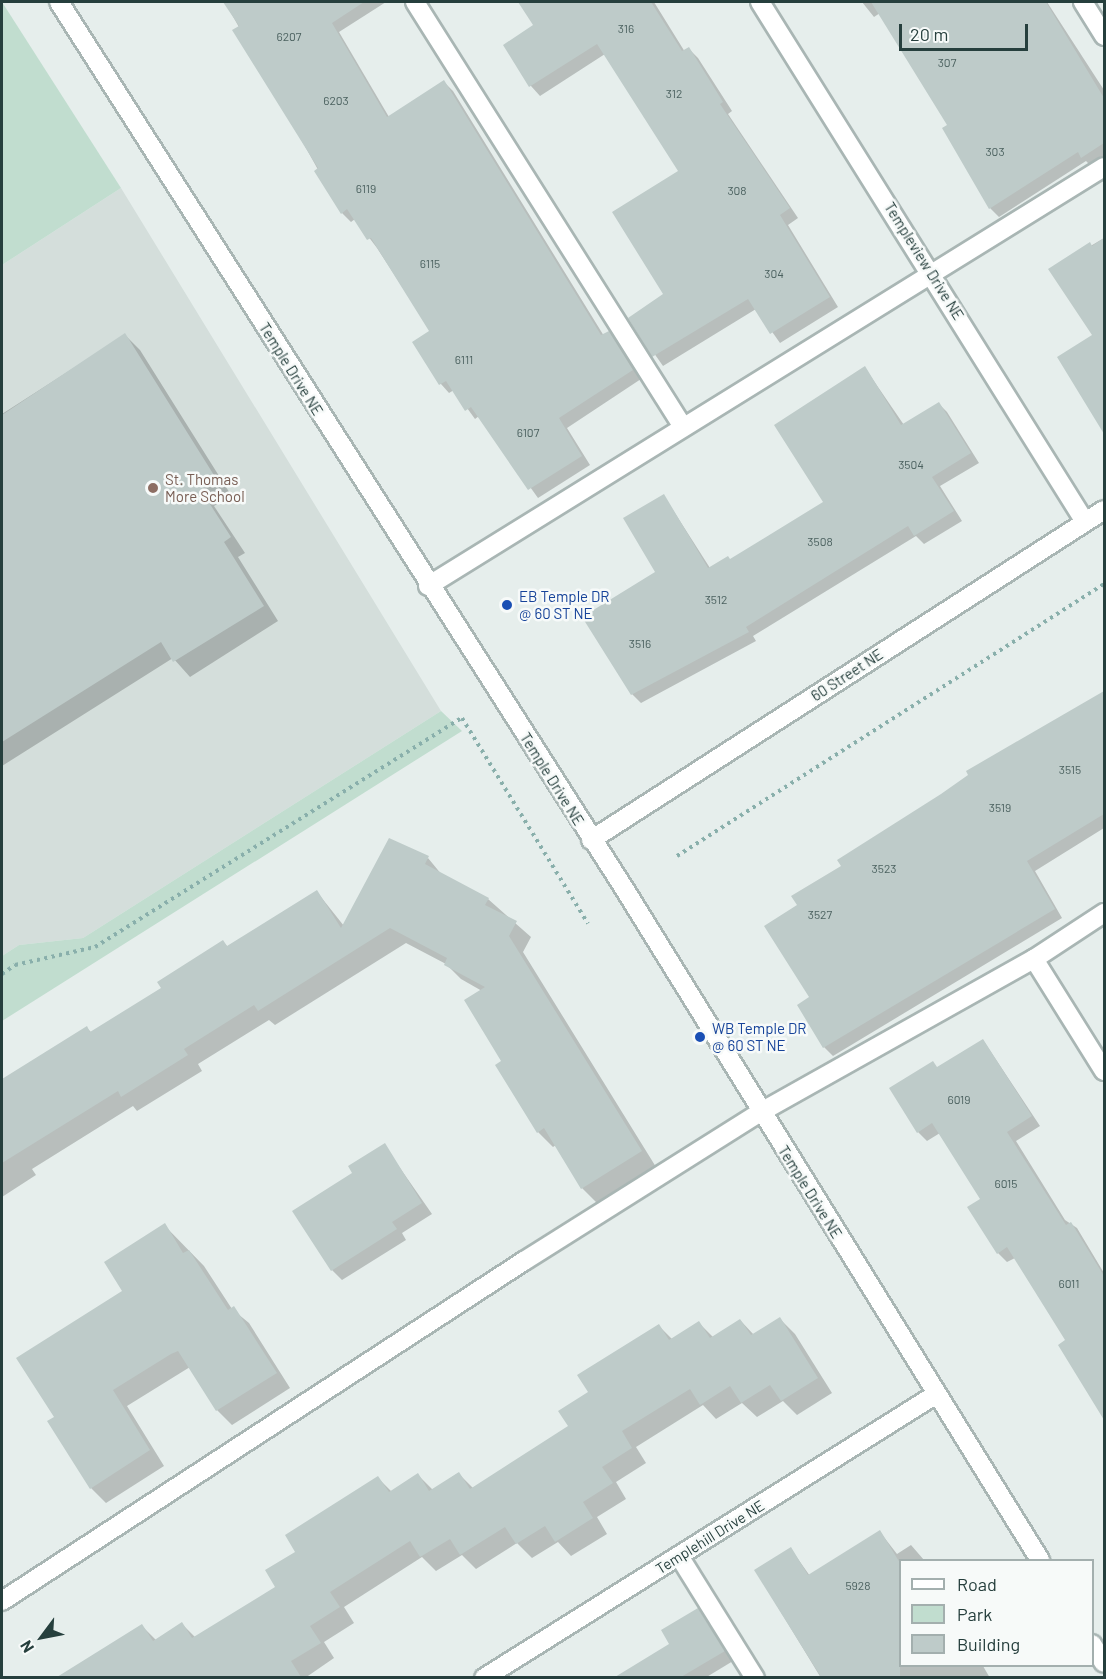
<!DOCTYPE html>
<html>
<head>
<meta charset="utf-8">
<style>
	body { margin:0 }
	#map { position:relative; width:1106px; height:1679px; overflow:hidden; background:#e6eeec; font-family:Barlow,sans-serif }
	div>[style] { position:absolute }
	.built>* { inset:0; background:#d4dedb }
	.green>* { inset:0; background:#c1ddcf }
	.shadow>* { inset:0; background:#0003 }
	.building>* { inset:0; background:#becbc9 }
	.path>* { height:4px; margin-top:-2px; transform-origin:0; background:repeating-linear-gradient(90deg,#89afab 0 3px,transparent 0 7.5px) }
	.roads { filter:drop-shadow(2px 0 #a9b6b4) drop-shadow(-2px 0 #a9b6b4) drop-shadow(0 2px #a9b6b4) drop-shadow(0 -2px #a9b6b4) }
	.lane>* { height:18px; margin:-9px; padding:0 9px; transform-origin:9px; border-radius:9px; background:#fff }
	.street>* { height:18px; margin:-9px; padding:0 9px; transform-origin:9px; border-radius:9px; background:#fff }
	.secondary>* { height:18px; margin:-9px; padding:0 9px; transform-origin:9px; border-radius:9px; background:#fff }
	.dots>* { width:16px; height:16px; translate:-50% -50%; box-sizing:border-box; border:3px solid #f7faf9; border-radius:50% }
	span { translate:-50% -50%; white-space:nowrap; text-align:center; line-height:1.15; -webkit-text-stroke:5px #f7faf9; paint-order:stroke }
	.number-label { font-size:12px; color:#4c6260 }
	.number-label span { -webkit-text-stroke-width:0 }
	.street-label { font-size:15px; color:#263f3d }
	.education-label { font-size:15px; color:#785e54 }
	.left { translate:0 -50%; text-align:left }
	.transit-label { font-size:15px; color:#164399 }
	.frame { position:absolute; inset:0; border:3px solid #263f3d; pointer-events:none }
	.legend { position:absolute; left:899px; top:1559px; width:195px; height:108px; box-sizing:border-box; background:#f7faf9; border:2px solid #a3afae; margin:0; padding:8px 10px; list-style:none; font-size:18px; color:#263f3d }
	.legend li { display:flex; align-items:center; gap:12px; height:30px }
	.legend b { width:30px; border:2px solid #a3afae }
	.north { position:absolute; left:12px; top:1607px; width:60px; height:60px; -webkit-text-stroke:4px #f7faf9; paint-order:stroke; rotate:238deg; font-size:16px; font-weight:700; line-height:24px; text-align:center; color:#263f3d }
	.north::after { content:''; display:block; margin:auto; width:21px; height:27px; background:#263f3d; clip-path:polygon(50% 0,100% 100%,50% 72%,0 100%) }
	.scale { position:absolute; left:899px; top:24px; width:129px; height:27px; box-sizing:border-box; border:3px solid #263f3d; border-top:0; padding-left:8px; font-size:18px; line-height:21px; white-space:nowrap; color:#263f3d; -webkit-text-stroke:4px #f7faf9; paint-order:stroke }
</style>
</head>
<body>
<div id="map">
	<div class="built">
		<div style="clip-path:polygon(121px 188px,441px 711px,83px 938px,19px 945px,2px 956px,2px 265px)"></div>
	</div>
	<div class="green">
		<div style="clip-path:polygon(2px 2px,121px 188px,2px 265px)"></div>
		<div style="clip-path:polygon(441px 711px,462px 731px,2px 1021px,2px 956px,19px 945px,83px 938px)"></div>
	</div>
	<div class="shadow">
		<div style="clip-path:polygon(225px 2px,386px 2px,339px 32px,389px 117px,444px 82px,453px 91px,604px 336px,609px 332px,618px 341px,641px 379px,567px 428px,590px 465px,538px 498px,479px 416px,475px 419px,454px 390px,449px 393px,441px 384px,414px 342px,431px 331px,377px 248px,355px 219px,351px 222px,342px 213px)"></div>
		<div style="clip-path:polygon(520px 2px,654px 2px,685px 52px,689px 49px,698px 58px,732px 111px,728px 114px,798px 218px,788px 225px,838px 307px,780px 343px,756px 309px,663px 366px,630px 319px,665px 295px,680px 171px,605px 54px,540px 96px,531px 86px,505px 45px,535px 26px)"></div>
		<div style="clip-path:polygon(862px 2px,951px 2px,973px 37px,1031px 2px,1047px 2px,1104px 90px,1104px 158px,1091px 166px,1086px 161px,999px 217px,990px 208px,949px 126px,880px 13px,874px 17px)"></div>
		<div style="clip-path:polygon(1104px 238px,1104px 412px,1098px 416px,1094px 335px,1050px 270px)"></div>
		<div style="clip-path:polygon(125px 335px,140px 350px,231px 495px,214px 506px,245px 553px,238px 557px,278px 621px,190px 677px,173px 658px,2px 766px,2px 414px)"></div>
		<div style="clip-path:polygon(865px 368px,904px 425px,939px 404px,947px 412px,979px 463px,940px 486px,962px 521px,924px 544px,916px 536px,753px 636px,756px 641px,641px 703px,632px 694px,657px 573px,664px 496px,710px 568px,731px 561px,825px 503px)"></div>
		<div style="clip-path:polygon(1104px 693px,1104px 828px,1035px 871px,1062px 918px,833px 1056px,824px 1047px,811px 998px,799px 906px,843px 866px,970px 775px,968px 771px)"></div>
		<div style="clip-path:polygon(428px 858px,442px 875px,488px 899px,531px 937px,523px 952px,656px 1167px,597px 1203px,582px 1188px,556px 1145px,553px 1147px,538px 1132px,503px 1061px,482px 991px,461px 979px,446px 964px,406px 943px,275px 1025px,269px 1020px,198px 1064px,202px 1071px,137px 1111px,133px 1106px,32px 1169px,36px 1175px,2px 1197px,2px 1080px,87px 1028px,92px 1033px,163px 989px,223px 942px,228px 947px,317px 892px,344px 926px)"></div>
		<div style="clip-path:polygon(983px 1040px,1040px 1126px,1016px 1141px,1065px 1220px,1077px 1228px,1104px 1273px,1104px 1415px,1060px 1345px,1067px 1341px,1015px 1258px,1007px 1262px,998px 1253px,982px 1199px,940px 1133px,927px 1141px,918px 1132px,938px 1068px)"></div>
		<div style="clip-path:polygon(384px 1145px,432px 1214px,402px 1233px,406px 1240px,342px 1280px,332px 1270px,354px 1173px)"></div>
		<div style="clip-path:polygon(164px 1225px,204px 1266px,232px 1309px,249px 1323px,290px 1388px,232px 1425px,217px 1410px,190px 1367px,127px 1406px,164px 1466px,106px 1503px,91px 1488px,56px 1417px)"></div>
		<div style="clip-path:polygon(780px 1319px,795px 1334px,832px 1393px,797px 1415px,783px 1401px,757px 1417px,742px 1403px,716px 1419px,703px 1405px,636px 1447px,646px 1463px,616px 1482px,626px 1499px,597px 1517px,607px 1534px,571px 1556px,558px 1542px,532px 1558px,517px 1543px,476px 1569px,462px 1555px,436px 1571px,422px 1557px,344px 1607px,354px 1623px,324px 1642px,334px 1658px,305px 1678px,62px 1676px,142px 1626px,156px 1640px,182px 1624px,196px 1638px,277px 1587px,297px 1552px,378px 1478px,392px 1492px,418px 1475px,433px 1490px,458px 1473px,473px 1488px,570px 1427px,590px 1392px,658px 1325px,673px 1340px,699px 1323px,713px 1337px,740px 1320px,754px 1335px)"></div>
		<div style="clip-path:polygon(880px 1532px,897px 1554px,911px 1545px,924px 1560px,900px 1560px,900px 1666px,983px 1666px,990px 1678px,821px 1678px,756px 1571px,791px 1549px,810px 1576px)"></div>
		<div style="clip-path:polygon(698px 1610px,733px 1661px,705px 1678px,618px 1678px,671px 1645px)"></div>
	</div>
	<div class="building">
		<div style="clip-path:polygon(223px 2px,364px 2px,332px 23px,387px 117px,444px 80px,601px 335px,609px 331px,633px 370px,559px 418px,582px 456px,528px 490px,471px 407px,465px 411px,446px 381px,439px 385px,412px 342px,429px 331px,371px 238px,367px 240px,347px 209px,341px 214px,314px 171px,318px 168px,232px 30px,239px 26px)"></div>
		<div style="clip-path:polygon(518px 2px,651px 2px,682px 51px,689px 47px,723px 102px,720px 104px,790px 208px,780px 215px,830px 297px,770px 334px,748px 299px,652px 357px,628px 318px,663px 294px,612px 212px,678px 171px,597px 44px,529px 87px,503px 45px,533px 25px)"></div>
		<div style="clip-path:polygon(871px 2px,1046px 2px,1104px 98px,1104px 143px,1081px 158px,1078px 152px,989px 209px,942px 128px,947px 125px)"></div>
		<div style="clip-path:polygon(1104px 238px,1104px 434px,1057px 357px,1092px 335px,1048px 269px,1090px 242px,1092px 246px)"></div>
		<div style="clip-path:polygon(125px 333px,217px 480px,201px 490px,231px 537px,224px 542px,264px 606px,173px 662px,161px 642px,2px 742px,2px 415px)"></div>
		<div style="clip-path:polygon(865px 366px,901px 425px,939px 402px,971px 453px,932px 477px,954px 511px,914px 536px,908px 526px,746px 627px,749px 632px,631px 695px,582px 617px,655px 572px,623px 518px,664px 494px,708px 568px,728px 556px,730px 559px,823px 502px,774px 425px)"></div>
		<div style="clip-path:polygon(1104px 691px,1104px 814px,1027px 861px,1055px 909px,823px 1048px,797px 1005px,809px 997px,764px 926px,797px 905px,791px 896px,841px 866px,837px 860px,941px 794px,968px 775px,966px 771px)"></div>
		<div style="clip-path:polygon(389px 838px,429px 856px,425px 864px,489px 898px,485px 905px,517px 921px,509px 936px,642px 1151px,581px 1189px,544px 1128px,537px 1133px,495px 1065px,501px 1061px,464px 1000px,485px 987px,444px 965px,447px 958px,390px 928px,258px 1011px,254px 1005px,184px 1049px,188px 1055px,121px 1097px,118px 1091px,2px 1163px,2px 1079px,87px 1026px,90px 1032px,161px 988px,157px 982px,223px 940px,227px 946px,317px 890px,341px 928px)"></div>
		<div style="clip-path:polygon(983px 1039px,1032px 1116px,1007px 1132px,1066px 1225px,1071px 1222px,1104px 1276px,1104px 1420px,1058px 1345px,1065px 1340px,1007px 1247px,997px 1254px,967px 1207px,980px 1199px,932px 1123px,917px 1133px,889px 1088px,933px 1061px,937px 1067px)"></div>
		<div style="clip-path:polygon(385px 1143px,422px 1203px,392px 1222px,397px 1229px,331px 1271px,292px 1211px,352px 1173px,348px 1166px)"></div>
		<div style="clip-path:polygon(165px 1223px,183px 1253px,189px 1250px,228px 1310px,234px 1306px,277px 1373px,216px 1411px,178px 1351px,171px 1354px,113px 1390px,150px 1450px,90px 1489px,47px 1421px,54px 1417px,16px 1358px,122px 1291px,104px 1262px)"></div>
		<div style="clip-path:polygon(780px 1317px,818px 1378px,781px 1401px,770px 1385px,741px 1403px,730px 1386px,700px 1405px,690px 1389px,622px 1431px,632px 1448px,602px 1467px,613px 1483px,583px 1502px,593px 1518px,555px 1542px,545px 1526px,516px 1544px,505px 1527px,460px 1555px,450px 1539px,420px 1557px,410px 1541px,330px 1592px,340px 1607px,310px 1626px,321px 1643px,291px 1661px,301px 1677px,57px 1677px,142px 1624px,153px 1641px,182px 1622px,192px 1638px,275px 1587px,265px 1570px,295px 1552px,285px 1535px,378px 1476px,389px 1492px,418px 1473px,429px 1491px,459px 1472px,470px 1489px,568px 1426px,558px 1411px,588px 1392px,577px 1375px,659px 1324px,669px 1340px,699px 1321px,710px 1338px,740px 1319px,751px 1335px)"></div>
		<div style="clip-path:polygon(880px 1530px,900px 1563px,900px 1677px,821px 1677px,754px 1570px,791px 1547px,808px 1575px)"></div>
		<div style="clip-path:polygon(698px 1608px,725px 1651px,681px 1677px,615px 1677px,669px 1644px,661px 1630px)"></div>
	</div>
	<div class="path">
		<div style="left:677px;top:856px;width:506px;rotate:-32.5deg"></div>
		<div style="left:2px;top:974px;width:16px;rotate:-35deg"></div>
		<div style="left:15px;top:965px;width:82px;rotate:-12.7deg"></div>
		<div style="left:95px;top:947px;width:433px;rotate:-32deg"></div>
		<div style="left:462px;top:718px;width:241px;rotate:58.5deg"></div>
	</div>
	<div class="roads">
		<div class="lane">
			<div style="left:415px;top:2px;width:502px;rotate:57.76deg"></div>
			<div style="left:1083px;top:2px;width:40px;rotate:58deg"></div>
			<div style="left:428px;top:586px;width:795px;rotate:-31.79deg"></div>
			<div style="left:1104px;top:913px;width:84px;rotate:146.7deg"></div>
			<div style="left:1034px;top:959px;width:132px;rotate:58deg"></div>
			<div style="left:679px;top:1556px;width:144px;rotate:58.1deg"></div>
			<div style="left:2px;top:1601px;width:623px;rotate:-33.08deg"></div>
			<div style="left:524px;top:1261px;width:280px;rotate:-32.2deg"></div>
			<div style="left:761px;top:1112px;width:313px;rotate:-29.3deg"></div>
		</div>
		<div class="street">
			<div style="left:760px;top:2px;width:613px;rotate:57.99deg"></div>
			<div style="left:591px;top:840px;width:610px;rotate:-32.75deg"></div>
			<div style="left:484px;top:1678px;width:532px;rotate:-32.11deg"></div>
		</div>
		<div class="secondary">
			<div style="left:59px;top:2px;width:1057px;rotate:57.48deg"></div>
			<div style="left:627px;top:893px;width:785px;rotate:58.23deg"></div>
			<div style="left:1092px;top:1644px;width:22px;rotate:58deg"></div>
		</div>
	</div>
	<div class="dots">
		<div style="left:153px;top:488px;background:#8d6e63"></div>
		<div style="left:507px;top:605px;background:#1a4fb4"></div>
		<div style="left:700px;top:1037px;background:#1a4fb4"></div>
	</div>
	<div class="number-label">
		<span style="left:626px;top:29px">316</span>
		<span style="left:289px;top:37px">6207</span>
		<span style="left:947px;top:63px">307</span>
		<span style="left:674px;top:94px">312</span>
		<span style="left:336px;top:101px">6203</span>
		<span style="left:995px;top:152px">303</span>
		<span style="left:366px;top:189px">6119</span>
		<span style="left:737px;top:191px">308</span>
		<span style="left:430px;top:264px">6115</span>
		<span style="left:774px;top:274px">304</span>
		<span style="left:464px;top:360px">6111</span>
		<span style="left:528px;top:433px">6107</span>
		<span style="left:911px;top:465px">3504</span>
		<span style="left:820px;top:542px">3508</span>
		<span style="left:716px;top:600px">3512</span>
		<span style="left:640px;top:644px">3516</span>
		<span style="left:1070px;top:770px">3515</span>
		<span style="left:1000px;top:808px">3519</span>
		<span style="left:884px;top:869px">3523</span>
		<span style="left:820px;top:915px">3527</span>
		<span style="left:959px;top:1100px">6019</span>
		<span style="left:1006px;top:1184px">6015</span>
		<span style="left:1069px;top:1284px">6011</span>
		<span style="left:858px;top:1586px">5928</span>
	</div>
	<div class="street-label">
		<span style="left:924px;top:261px;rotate:58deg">Templeview Drive NE</span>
		<span style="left:291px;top:369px;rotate:58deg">Temple Drive NE</span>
		<span style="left:847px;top:675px;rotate:-33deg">60 Street NE</span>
		<span style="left:552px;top:779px;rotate:58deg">Temple Drive NE</span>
		<span style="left:810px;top:1192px;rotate:58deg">Temple Drive NE</span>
		<span style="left:710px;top:1537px;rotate:-32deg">Templehill Drive NE</span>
	</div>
	<div class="education-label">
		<span class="left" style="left:165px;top:488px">St. Thomas<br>More School</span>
	</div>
	<div class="transit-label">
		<span class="left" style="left:519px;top:605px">EB Temple DR<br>@ 60 ST NE</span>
		<span class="left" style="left:712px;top:1037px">WB Temple DR<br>@ 60 ST NE</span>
	</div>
	<div class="frame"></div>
	<ul class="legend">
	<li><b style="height:8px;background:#fff"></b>Road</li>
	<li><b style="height:16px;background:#c1ddcf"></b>Park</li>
	<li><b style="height:16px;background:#becbc9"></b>Building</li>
	</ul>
	<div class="north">N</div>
	<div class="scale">20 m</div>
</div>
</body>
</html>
